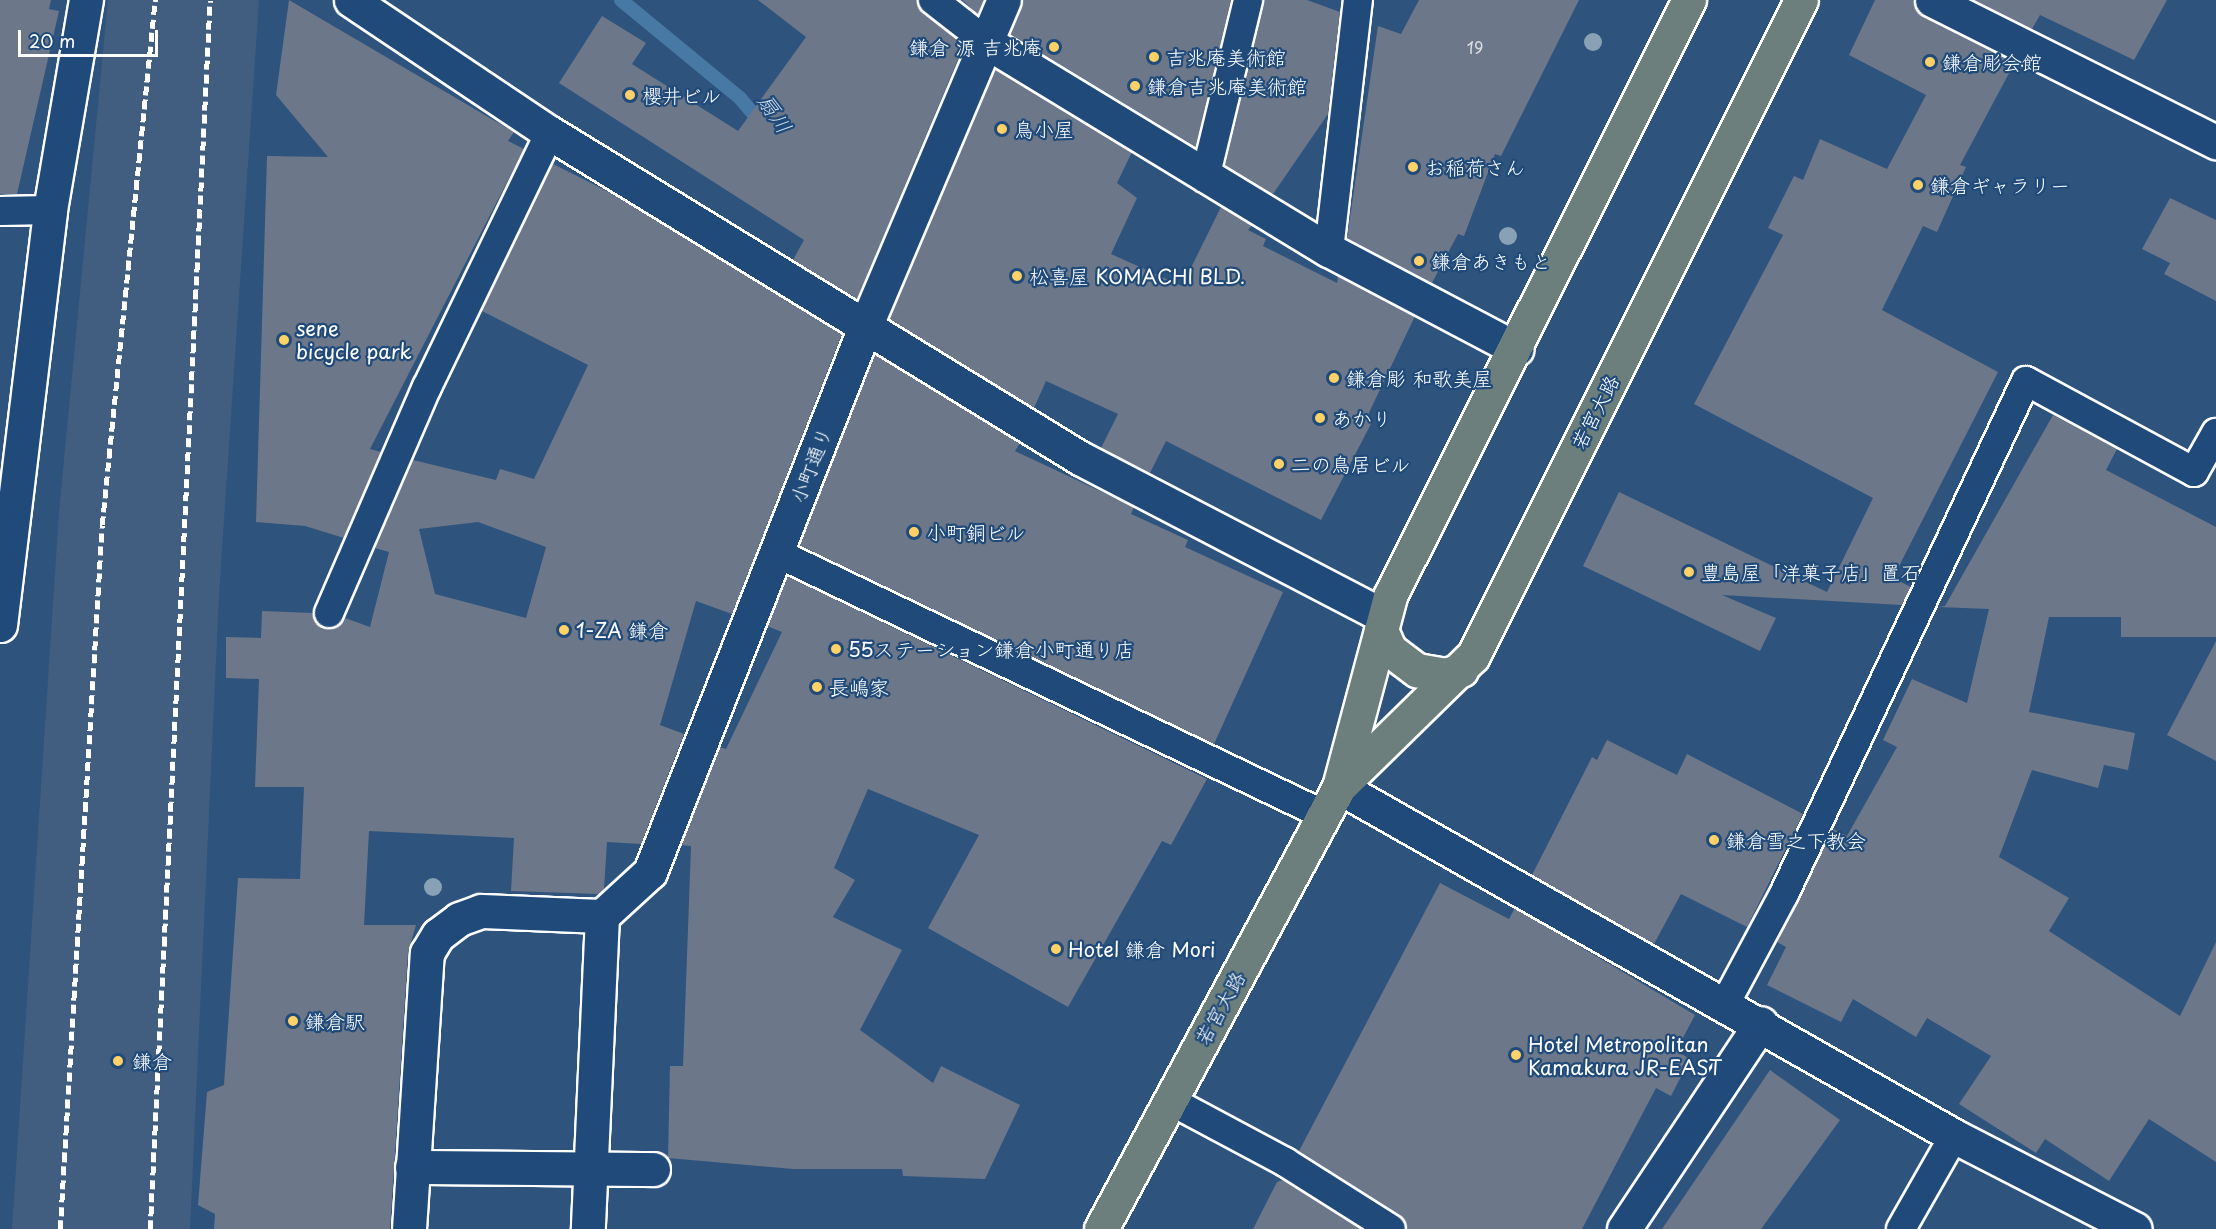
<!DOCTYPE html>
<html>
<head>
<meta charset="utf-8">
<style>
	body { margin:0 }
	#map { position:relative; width:2216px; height:1229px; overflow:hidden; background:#2e537d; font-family:"Playpen Sans","Klee One",sans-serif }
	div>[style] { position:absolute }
	.built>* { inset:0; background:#415e81 }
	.stream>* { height:14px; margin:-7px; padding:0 7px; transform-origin:7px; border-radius:7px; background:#4779a4 }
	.building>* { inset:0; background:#6c778a }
	.roads { filter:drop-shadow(2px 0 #fff) drop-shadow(-2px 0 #fff) drop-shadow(0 2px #fff) drop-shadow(0 -2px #fff) }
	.service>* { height:28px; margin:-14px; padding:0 14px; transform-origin:14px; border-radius:14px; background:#1f4a7a }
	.pedestrian>* { height:33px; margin:-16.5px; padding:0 16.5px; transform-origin:16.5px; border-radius:16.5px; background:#1f4a7a }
	.minor>* { height:33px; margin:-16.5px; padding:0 16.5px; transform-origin:16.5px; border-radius:16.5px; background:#1f4a7a }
	.primary>* { height:33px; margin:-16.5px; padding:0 16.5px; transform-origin:16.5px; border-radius:16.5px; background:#6c7f7c }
	.rail>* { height:4.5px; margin-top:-2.25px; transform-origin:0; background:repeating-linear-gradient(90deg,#fff 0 9px,transparent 0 13.5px) }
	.trees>* { width:18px; height:18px; margin:-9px; border-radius:50%; background:#88a1b5 }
	.dots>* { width:16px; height:16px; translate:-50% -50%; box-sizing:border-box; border:3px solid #1f4a7a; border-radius:50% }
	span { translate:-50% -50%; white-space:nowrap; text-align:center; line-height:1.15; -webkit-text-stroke:4.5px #1f4a7a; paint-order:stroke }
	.number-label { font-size:16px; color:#dadde2 }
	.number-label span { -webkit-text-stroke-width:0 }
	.poi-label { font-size:20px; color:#fff }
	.right { translate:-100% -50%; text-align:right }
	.left { translate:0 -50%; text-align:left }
	.street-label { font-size:20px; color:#fff }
	.water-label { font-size:21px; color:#d1dee8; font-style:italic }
	.scale { position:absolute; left:18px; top:30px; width:140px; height:27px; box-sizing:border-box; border:3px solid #fff; border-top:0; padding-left:8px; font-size:18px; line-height:21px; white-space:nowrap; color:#fff; -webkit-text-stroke:4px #1f4a7a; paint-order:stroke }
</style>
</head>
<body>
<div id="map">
	<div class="built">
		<div style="clip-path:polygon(108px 0,259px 0,219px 594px,190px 1229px,12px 1229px,59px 512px)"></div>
	</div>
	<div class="stream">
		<div style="left:621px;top:0;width:154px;rotate:39.5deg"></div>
		<div style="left:740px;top:98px;width:35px;rotate:50deg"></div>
	</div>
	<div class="building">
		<div style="clip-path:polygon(0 0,51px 0,49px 9px,59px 11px,17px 194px,0 194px)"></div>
		<div style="clip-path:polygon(289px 0,514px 132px,508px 141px,524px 149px,370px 449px,381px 452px,344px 538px,305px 526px,256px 522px,267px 156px,328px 157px,276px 95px)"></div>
		<div style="clip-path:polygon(758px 0,917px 0,923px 13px,964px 45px,857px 299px,793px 260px,804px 240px,559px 83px,602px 16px,646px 43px,632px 64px,738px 131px,806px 37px)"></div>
		<div style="clip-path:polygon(962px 0,984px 0,978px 14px)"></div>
		<div style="clip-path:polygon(1022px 0,1231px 0,1196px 147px,1010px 34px)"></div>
		<div style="clip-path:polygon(1264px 0,1307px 0,1340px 12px,1328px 114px,1273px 194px,1225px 165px)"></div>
		<div style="clip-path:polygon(1419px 0,1579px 0,1501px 156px,1495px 154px,1464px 236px,1458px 234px,1432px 283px,1347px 238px,1378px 26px,1401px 34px)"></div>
		<div style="clip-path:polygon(1875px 0,1913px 0,1924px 17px,2015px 62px,1960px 165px,1966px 167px,1937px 232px,1923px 226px,1882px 310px,1998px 372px,1893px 578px,1911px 587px,1902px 605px,1722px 595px,1776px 618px,1760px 651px,1583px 566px,1619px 492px,1827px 592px,1873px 498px,1694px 404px,1783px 235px,1768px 228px,1794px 176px,1803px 180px,1820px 139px,1887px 169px,1926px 95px,1849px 55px)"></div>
		<div style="clip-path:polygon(1974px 0,2167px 0,2134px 60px,2040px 15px,2032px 29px)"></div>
		<div style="clip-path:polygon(995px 69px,1132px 152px,1117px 183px,1137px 198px,1111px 254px,1182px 286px,1221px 207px,1252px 225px,1248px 230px,1266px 239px,1263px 246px,1337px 283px,1338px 276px,1415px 316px,1366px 419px,1372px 422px,1321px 520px,1166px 441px,1150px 473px,1101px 448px,1118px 414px,1046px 381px,1034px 408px,889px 319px)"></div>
		<div style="clip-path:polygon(evenodd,553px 164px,611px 193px,842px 334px,732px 614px,696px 601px,660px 725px,684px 734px,641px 844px,607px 842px,604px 889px,598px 894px,511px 891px,514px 838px,369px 831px,364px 925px,416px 925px,408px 952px,390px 1229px,214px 1229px,215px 1214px,198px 1205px,207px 1092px,224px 1085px,238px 878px,300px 879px,304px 787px,255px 787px,259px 679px,226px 678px,226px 637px,261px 638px,262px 611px,313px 613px,316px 623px,330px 629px,345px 618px,370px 627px,389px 552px,375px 548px,413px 460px,496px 480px,500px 469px,534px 479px,588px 365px,482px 311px,553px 164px,478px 522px,546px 547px,526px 618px,435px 594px,419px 529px,478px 522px)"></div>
		<div style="clip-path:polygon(2170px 198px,2216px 220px,2216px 301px,2164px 274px,2170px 263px,2142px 249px)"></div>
		<div style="clip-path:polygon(875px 354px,1020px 443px,1015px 451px,1134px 507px,1131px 514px,1188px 540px,1185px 547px,1283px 592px,1214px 744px,799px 545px)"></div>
		<div style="clip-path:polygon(2053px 415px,2117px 449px,2106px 470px,2216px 527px,2216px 637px,2121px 637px,2121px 617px,2049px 617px,2029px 712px,2135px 733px,2128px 770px,2104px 765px,2098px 788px,2032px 770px,1999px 857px,2069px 898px,2049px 931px,2180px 1016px,2216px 942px,2216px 1162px,2149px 1119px,2109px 1181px,2045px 1139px,2036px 1153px,1959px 1104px,1991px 1056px,1927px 1018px,1916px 1037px,1853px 999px,1841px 1022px,1767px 985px,1786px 947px,1777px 942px,1833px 829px,1847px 836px,1897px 747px,1883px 740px,1912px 679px,1967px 703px,1989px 609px,1938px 607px,1945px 606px)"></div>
		<div style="clip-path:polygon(787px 576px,1207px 779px,1171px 845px,1162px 841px,1068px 1007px,928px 928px,979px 835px,868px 789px,834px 868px,855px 880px,833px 917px,902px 950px,860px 1030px,933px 1083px,941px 1066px,1020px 1105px,985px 1179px,903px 1176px,902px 1169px,793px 1169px,668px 1158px,670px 1066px,683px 1066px,691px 846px,681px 845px,720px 747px,726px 749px,782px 632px,767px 626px)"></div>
		<div style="clip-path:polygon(2216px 641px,2216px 761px,2167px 735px)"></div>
		<div style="clip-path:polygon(1607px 740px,1677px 775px,1687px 754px,1803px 814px,1747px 927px,1681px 894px,1654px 944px,1532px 875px,1592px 757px,1597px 760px)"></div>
		<div style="clip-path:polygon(1440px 883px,1509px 919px,1515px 908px,1695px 1015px,1676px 1051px,1690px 1059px,1671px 1096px,1656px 1088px,1582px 1229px,1407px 1229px,1400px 1215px,1299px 1151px)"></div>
		<div style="clip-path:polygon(1770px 1070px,1840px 1120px,1761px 1229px,1662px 1229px)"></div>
		<div style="clip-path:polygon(1283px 1180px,1360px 1229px,1253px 1229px,1277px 1182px)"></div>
	</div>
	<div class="roads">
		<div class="service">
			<div style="left:933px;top:0;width:70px;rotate:38deg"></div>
			<div style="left:1205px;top:178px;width:183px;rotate:-76.4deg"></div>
			<div style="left:0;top:211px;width:50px;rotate:-1.1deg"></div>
			<div style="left:1329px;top:250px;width:252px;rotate:-83.4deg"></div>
			<div style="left:777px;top:553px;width:607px;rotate:25.59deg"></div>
			<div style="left:329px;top:613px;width:246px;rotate:-66.6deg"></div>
			<div style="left:427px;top:387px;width:282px;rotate:-64.2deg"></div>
			<div style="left:1725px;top:1004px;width:125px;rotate:-61.8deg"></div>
			<div style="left:1784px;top:894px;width:567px;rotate:-64.75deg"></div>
			<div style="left:2026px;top:381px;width:191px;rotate:28.4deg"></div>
			<div style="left:2194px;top:472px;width:45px;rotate:-60.6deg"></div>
			<div style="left:1169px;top:1100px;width:132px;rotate:28.1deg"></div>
			<div style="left:1285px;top:1162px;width:125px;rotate:32.3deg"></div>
			<div style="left:1901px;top:1229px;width:107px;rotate:-60.3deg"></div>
		</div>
		<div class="pedestrian">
			<div style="left:988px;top:43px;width:399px;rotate:31.3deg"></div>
			<div style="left:1329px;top:250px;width:212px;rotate:27.8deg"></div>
			<div style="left:602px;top:916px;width:65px;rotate:-42.5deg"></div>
			<div style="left:650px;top:872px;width:586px;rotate:-68.47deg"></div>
			<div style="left:865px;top:327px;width:355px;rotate:-67deg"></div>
			<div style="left:412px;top:1167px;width:241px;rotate:0.5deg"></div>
		</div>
		<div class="minor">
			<div style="left:351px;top:0;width:239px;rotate:33.8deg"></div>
			<div style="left:550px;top:133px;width:622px;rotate:31.52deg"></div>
			<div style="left:1080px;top:458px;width:343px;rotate:27.5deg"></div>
			<div style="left:1932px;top:0;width:318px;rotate:26.6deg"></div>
			<div style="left:0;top:625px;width:418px;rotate:-83.1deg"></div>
			<div style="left:50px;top:210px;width:213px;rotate:-80.3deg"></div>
			<div style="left:1339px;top:787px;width:707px;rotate:29.57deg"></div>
			<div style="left:1954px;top:1136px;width:203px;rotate:27.2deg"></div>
			<div style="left:409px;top:1229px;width:277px;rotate:-86.3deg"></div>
			<div style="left:427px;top:953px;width:21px;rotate:-59deg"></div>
			<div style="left:438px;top:935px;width:26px;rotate:-37deg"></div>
			<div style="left:459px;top:919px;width:23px;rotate:-20deg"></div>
			<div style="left:481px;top:911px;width:121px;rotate:2.4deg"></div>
			<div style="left:602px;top:916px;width:313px;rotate:92.6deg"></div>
			<div style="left:1624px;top:1229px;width:247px;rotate:-56.4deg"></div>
		</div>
		<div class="primary">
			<div style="left:1381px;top:630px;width:22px;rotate:66deg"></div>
			<div style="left:1390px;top:650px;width:34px;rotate:37deg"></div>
			<div style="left:1417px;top:670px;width:28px;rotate:10deg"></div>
			<div style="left:1445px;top:675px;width:17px;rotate:-17deg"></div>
			<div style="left:1339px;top:787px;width:187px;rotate:-44.4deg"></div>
			<div style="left:1473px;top:656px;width:733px;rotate:-63.43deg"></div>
			<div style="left:1101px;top:1229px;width:502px;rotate:-61.7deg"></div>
			<div style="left:1339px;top:787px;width:198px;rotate:-75deg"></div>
			<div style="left:1390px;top:596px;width:667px;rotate:-63.36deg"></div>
		</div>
	</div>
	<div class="rail">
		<div style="left:60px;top:1229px;width:705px;rotate:-86.59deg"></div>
		<div style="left:102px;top:525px;width:528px;rotate:-84.24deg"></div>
		<div style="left:150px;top:1229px;width:1230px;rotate:-87.21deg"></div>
	</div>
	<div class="trees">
		<div style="left:1593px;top:42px"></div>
		<div style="left:1508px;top:236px"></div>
		<div style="left:433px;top:887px"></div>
	</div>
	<div class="dots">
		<div style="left:1054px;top:47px;background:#ffd166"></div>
		<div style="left:1154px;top:57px;background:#ffd166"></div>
		<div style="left:1930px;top:62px;background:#ffd166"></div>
		<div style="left:1135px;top:86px;background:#ffd166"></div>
		<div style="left:630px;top:95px;background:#ffd166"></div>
		<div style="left:1002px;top:129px;background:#ffd166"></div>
		<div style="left:1413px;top:167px;background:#ffd166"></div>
		<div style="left:1918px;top:185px;background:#ffd166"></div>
		<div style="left:1419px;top:261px;background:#ffd166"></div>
		<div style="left:1017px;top:276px;background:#ffd166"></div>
		<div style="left:284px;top:340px;background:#ffd166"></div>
		<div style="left:1334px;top:378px;background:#ffd166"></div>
		<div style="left:1320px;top:418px;background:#ffd166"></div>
		<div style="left:1279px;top:464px;background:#ffd166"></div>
		<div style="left:914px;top:532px;background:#ffd166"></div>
		<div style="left:1689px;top:572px;background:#ffd166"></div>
		<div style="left:564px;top:630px;background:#ffd166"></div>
		<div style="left:836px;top:649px;background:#ffd166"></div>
		<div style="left:817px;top:687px;background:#ffd166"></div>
		<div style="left:1714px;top:840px;background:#ffd166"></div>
		<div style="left:1056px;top:949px;background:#ffd166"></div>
		<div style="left:293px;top:1021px;background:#ffd166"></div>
		<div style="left:1516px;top:1055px;background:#ffd166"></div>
		<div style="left:118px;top:1061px;background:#ffd166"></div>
	</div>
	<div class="number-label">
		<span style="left:1475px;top:47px">19</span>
	</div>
	<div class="poi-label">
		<span class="right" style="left:1042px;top:47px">鎌倉 源 吉兆庵</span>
		<span class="left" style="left:1166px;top:57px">吉兆庵美術館</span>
		<span class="left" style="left:1942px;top:62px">鎌倉彫会館</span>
		<span class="left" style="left:1147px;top:86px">鎌倉吉兆庵美術館</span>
		<span class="left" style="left:642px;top:95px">櫻井ビル</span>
		<span class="left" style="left:1014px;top:129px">鳥小屋</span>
		<span class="left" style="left:1425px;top:167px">お稲荷さん</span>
		<span class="left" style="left:1930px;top:185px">鎌倉ギャラリー</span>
		<span class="left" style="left:1431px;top:261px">鎌倉あきもと</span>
		<span class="left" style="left:1029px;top:276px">松喜屋 KOMACHI BLD.</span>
		<span class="left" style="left:296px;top:340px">sene<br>bicycle park</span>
		<span class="left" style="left:1346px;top:378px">鎌倉彫 和歌美屋</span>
		<span class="left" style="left:1332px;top:418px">あかり</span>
		<span class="left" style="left:1291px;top:464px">二の鳥居ビル</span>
		<span class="left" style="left:926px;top:532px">小町銅ビル</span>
		<span class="left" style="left:1701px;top:572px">豊島屋「洋菓子店」置石</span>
		<span class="left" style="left:576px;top:630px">1-ZA 鎌倉</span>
		<span class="left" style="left:848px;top:649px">55ステーション鎌倉小町通り店</span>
		<span class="left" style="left:829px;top:687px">長嶋家</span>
		<span class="left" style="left:1726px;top:840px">鎌倉雪之下教会</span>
		<span class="left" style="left:1068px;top:949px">Hotel 鎌倉 Mori</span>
		<span class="left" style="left:305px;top:1021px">鎌倉駅</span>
		<span class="left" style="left:1528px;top:1056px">Hotel Metropolitan<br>Kamakura JR-EAST</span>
		<span class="left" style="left:132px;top:1061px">鎌倉</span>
	</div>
	<div class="street-label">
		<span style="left:1595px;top:412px;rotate:-63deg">若宮大路</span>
		<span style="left:811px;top:465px;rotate:-69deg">小町通り</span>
		<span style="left:1220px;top:1008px;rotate:-61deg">若宮大路</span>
	</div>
	<div class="water-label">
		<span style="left:776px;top:113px;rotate:56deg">扇川</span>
	</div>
	<div class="scale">20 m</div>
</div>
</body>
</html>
